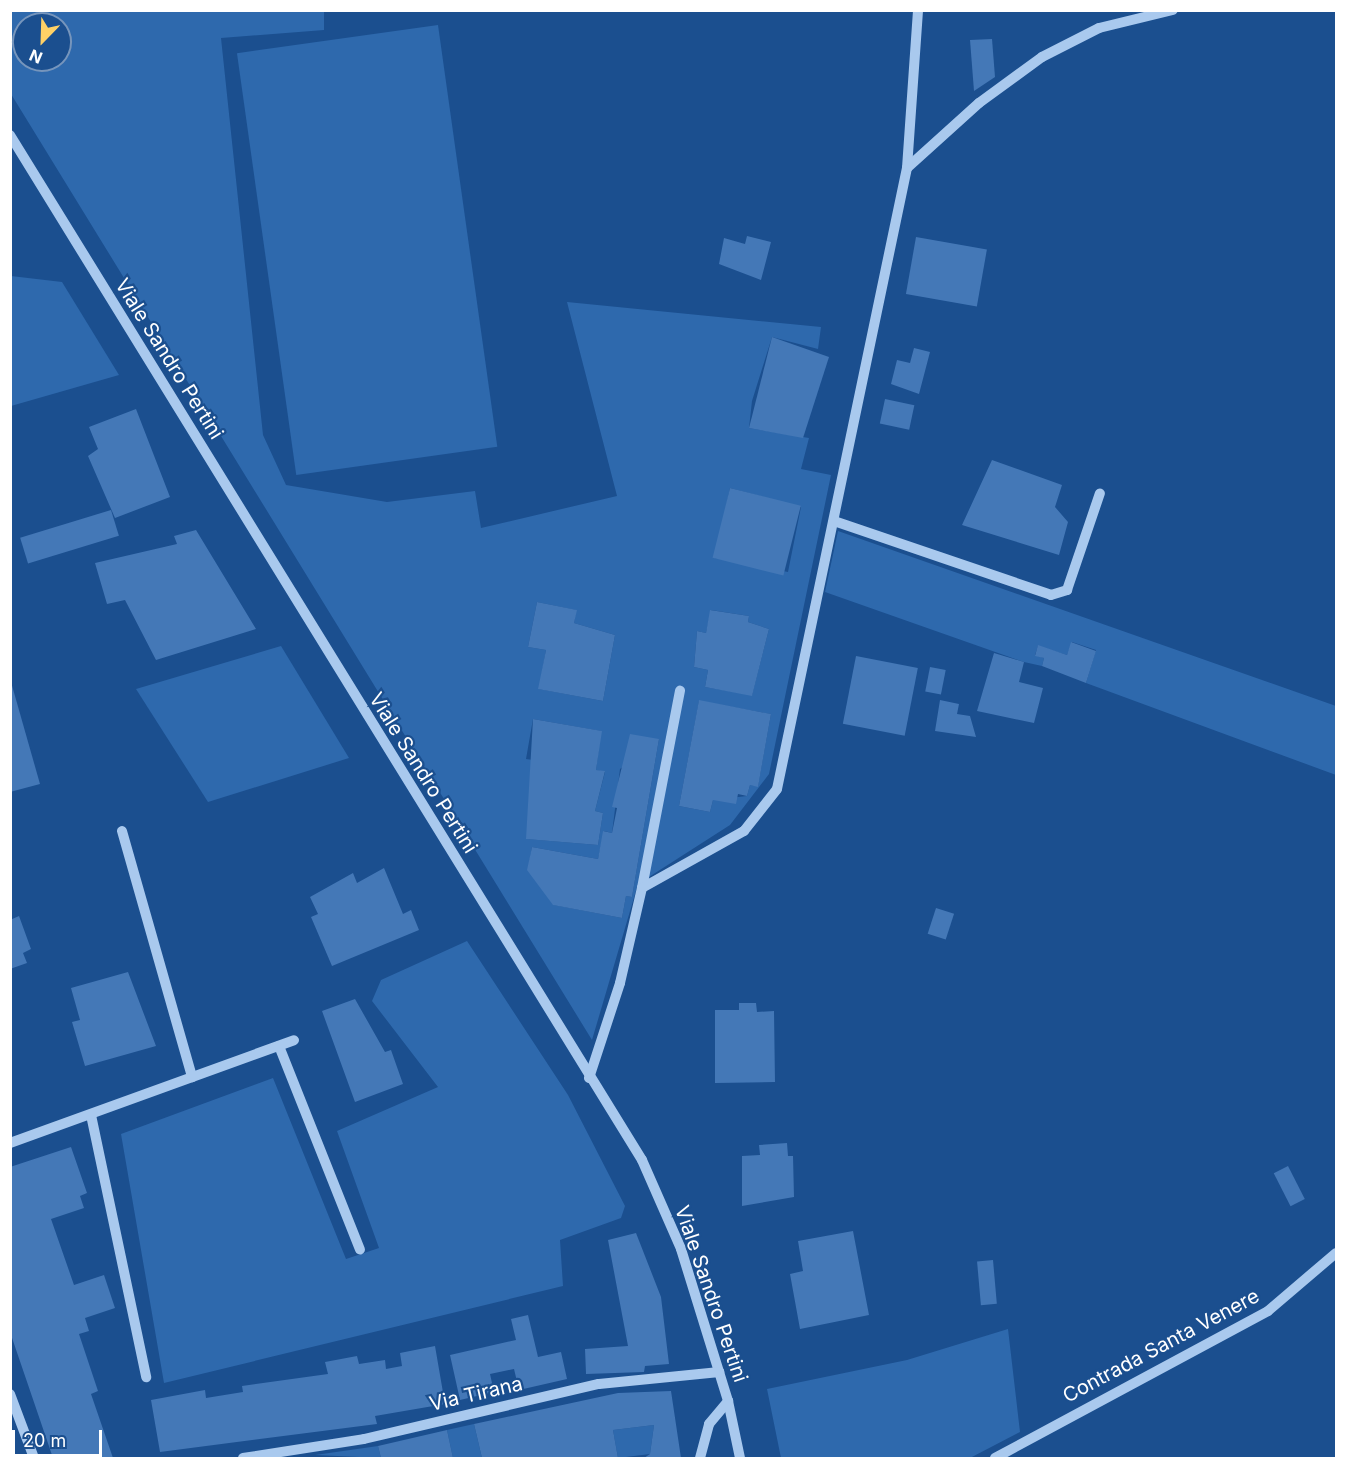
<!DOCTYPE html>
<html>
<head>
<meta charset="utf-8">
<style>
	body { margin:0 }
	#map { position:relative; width:1347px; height:1469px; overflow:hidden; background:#1b4f8f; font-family:Inter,sans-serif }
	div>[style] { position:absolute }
	.green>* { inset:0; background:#2e69ad; transform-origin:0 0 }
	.building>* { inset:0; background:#4478b7; transform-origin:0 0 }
	.minor>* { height:10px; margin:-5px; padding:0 5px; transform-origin:5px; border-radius:5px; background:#a9c9ee }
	span { translate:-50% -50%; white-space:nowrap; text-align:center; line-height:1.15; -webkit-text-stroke:4.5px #1b4f8f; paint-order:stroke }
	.street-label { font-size:20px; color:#fff }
	.frame { position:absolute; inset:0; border:12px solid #fff; pointer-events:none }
	.north { position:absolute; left:12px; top:12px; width:60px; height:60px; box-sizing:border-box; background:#1b4f8f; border:2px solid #7695bc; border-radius:50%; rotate:203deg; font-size:16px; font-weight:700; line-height:24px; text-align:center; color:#fff }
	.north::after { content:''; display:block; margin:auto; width:21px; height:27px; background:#ffd166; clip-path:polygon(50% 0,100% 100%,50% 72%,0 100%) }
	.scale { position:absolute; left:12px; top:1430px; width:90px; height:27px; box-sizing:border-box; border:3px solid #fff; border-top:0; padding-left:8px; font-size:18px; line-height:21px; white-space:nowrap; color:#fff; -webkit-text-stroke:4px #1b4f8f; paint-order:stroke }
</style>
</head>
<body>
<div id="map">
	<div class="green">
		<div style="clip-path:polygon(evenodd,11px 11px,324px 11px,324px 30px,221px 38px,263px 435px,286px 485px,387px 502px,475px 491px,481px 528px,617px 496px,567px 302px,821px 327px,818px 349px,772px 337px,752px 401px,749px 428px,809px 438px,801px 469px,831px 475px,769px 774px,730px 825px,638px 884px,592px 1040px,11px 94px,11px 11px,24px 24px,60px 24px,60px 60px,24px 60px,24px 24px,11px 11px,730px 488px,801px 507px,788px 572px,715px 558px,730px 488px,11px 11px,537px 602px,576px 610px,574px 623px,615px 635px,603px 701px,539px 689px,546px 650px,528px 647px,537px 602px,11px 11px,711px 610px,749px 616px,748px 622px,769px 629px,752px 695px,705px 687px,708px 670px,694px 667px,697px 631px,706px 633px,711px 610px,11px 11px,699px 701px,771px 714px,758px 786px,750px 785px,747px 796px,713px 800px,710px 812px,679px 806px,699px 701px,11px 11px,533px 719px,601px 731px,596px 770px,605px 772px,595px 811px,603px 813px,598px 845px,527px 839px,533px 760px,526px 759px,533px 719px,11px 11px,659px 739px,632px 897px,626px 896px,622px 918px,554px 905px,528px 870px,532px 847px,598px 859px,604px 831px,612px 833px,620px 769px,659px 739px)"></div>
		<div style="left:438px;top:25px;width:426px;height:203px;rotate:82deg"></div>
		<div style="clip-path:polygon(11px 276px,62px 282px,119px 375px,11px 406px)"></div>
		<div style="clip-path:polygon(838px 531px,1336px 706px,1336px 775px,1086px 683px,1096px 650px,1072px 642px,1067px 655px,1038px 646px,1035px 655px,1044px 658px,1042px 666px,1024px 662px,825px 592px)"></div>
		<div style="clip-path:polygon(281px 646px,349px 758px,208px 802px,136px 689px)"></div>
		<div style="clip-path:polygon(467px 941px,568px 1095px,625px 1206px,621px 1218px,560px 1240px,563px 1286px,164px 1383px,121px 1134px,273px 1078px,346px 1259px,379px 1248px,337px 1131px,438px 1087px,372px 1001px,381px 980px)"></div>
		<div style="clip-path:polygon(1008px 1329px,1020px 1432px,970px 1458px,781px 1458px,767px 1389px,907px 1360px)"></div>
		<div style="clip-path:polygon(474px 1424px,482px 1458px,453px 1458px,447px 1430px)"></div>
		<div style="clip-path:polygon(654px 1425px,650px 1454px,618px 1458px,613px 1430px)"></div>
		<div style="clip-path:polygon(378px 1446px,381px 1458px,315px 1455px)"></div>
	</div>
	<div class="building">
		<div style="clip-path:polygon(992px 39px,995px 77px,974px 91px,970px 40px)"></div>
		<div style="clip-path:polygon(747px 236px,771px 242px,761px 280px,719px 264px,724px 238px,745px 244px)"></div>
		<div style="left:916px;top:237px;width:72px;height:58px;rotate:10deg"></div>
		<div style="clip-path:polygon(772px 337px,829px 357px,803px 438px,749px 428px)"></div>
		<div style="clip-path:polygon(914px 348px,930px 352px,919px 394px,891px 384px,897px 360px,910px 363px)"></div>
		<div style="left:885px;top:399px;width:30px;height:25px;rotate:12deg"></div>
		<div style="clip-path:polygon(136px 409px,170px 497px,115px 518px,88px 456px,98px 449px,89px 427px)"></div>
		<div style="clip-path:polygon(992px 460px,1062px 485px,1055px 507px,1068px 522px,1059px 555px,962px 525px)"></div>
		<div style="left:730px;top:488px;width:73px;height:72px;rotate:14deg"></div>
		<div style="left:111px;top:510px;width:27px;height:95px;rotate:73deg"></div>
		<div style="clip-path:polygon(196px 530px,256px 629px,156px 660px,125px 600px,107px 604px,95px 563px,177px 544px,174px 536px)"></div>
		<div style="clip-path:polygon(537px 602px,577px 610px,574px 623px,615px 635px,603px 701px,538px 689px,546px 650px,528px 647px)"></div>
		<div style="clip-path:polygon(710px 610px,749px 616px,748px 622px,769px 629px,752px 696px,705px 687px,708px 670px,694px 667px,697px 631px,706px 633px)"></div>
		<div style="clip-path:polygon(1071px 642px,1096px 651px,1086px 683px,1042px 666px,1044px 658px,1035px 656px,1038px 645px,1067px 655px)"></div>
		<div style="clip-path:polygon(994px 653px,1024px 662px,1019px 682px,1043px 688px,1034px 723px,977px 711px)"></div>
		<div style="left:856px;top:656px;width:63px;height:69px;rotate:11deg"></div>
		<div style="left:930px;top:667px;width:16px;height:25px;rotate:11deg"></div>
		<div style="clip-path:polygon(11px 682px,40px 784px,10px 792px,10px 683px)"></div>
		<div style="clip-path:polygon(699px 700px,771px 714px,758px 787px,750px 785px,747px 796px,738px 794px,736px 804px,713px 800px,710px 812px,679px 806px)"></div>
		<div style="clip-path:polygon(940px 700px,959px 704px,957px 714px,970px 716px,976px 737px,935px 731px)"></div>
		<div style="clip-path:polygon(533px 719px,602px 731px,596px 770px,605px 771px,595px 811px,603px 813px,598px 845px,526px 839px)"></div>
		<div style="clip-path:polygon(630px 734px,659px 739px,632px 897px,626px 896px,622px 918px,553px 905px,527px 870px,532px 847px,598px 859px,603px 831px,612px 833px,617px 808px,612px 807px)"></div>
		<div style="clip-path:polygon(384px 868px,403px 914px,411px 910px,419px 930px,332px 966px,311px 917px,318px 914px,310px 897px,353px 873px,357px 883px)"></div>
		<div style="left:936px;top:908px;width:19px;height:27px;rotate:18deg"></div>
		<div style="clip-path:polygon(19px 916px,31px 949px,23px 953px,27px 963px,10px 969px,10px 920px)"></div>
		<div style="clip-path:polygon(128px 972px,156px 1046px,85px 1066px,72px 1022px,80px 1020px,71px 988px)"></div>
		<div style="clip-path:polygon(355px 999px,385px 1052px,391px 1050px,403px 1084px,355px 1102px,322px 1011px)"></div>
		<div style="clip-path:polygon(739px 1003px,756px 1003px,757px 1012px,774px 1011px,775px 1082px,715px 1083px,715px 1010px,739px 1010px)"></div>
		<div style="clip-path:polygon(787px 1143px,788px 1156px,793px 1156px,794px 1197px,742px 1206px,742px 1156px,760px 1155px,759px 1145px)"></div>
		<div style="clip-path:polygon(71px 1147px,87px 1193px,80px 1196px,84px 1208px,51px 1219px,74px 1285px,104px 1275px,115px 1308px,85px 1318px,89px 1331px,79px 1334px,98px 1391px,91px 1394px,113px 1458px,53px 1458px,10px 1332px,10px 1167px)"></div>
		<div style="left:1288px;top:1166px;width:37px;height:16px;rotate:63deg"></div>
		<div style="clip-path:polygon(853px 1231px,869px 1315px,800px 1329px,790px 1274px,803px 1271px,798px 1241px)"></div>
		<div style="clip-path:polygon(636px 1233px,661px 1297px,669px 1364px,645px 1366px,644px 1372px,586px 1374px,585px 1349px,628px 1346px,608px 1240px)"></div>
		<div style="left:993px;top:1260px;width:44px;height:16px;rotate:85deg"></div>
		<div style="clip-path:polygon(528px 1315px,538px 1357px,561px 1352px,567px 1379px,519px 1390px,514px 1369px,490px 1374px,494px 1392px,460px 1400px,450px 1355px,516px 1340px,511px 1319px)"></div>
		<div style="clip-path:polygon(435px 1346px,445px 1404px,375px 1416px,377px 1424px,160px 1452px,151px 1400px,205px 1390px,206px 1398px,243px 1392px,242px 1386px,328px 1374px,325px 1362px,357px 1356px,359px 1364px,385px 1360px,386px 1369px,402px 1366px,400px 1353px)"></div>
		<div style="clip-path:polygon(671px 1391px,681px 1458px,644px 1458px,650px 1454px,654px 1425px,613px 1430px,618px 1458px,482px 1458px,474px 1424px,618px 1393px)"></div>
		<div style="clip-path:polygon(447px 1430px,453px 1458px,381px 1458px,378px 1446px)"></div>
	</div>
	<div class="minor">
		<div style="left:10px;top:135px;width:1204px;rotate:58.34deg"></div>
		<div style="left:642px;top:1160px;width:97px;rotate:66.3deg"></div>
		<div style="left:681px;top:1249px;width:159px;rotate:72.8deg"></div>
		<div style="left:728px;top:1401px;width:58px;rotate:78.1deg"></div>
		<div style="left:907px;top:168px;width:97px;rotate:-42.1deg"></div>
		<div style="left:979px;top:103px;width:78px;rotate:-36.1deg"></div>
		<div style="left:1042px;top:57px;width:64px;rotate:-27deg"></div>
		<div style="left:1099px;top:28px;width:76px;rotate:-13.7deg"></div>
		<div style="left:834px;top:521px;width:229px;rotate:18.8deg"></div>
		<div style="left:1051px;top:595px;width:17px;rotate:-17deg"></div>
		<div style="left:1067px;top:590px;width:102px;rotate:-71.2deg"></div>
		<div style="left:122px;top:831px;width:256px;rotate:74.1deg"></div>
		<div style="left:642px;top:888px;width:201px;rotate:-79.1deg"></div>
		<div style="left:279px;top:1046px;width:219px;rotate:68.3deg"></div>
		<div style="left:589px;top:1078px;width:100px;rotate:-71.9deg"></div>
		<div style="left:620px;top:983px;width:98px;rotate:-77deg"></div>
		<div style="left:642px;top:888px;width:117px;rotate:-29.2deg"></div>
		<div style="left:744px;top:831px;width:53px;rotate:-51.8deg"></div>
		<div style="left:777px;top:789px;width:634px;rotate:-78.18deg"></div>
		<div style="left:907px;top:168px;width:158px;rotate:-86deg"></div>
		<div style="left:91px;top:1115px;width:268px;rotate:78.1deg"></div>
		<div style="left:10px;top:1143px;width:302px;rotate:-19.9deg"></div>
		<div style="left:10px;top:1394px;width:68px;rotate:69.4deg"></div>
		<div style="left:243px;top:1458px;width:122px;rotate:-8.9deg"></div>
		<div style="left:364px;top:1439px;width:241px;rotate:-13.2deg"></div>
		<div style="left:599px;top:1384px;width:121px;rotate:-5.7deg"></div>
		<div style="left:700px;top:1458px;width:35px;rotate:-75deg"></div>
		<div style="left:709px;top:1424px;width:30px;rotate:-50deg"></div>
		<div style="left:995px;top:1458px;width:310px;rotate:-28.3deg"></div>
		<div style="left:1268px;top:1311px;width:89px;rotate:-40.5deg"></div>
	</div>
	<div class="street-label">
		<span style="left:169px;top:359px;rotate:58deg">Viale Sandro Pertini</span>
		<span style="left:423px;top:773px;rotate:58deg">Viale Sandro Pertini</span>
		<span style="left:711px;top:1294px;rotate:71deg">Viale Sandro Pertini</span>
		<span style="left:1161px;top:1346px;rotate:-28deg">Contrada Santa Venere</span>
		<span style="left:476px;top:1394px;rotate:-13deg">Via Tirana</span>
	</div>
	<div class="frame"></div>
	<div class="north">N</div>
	<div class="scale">20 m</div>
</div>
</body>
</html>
